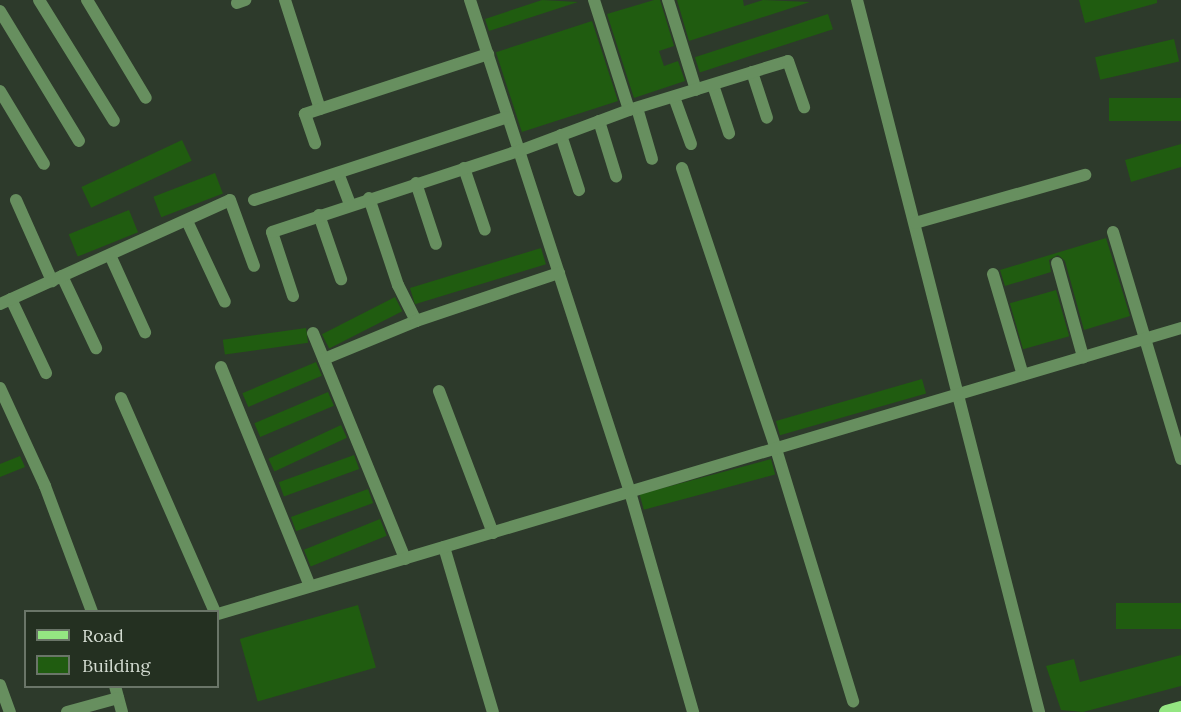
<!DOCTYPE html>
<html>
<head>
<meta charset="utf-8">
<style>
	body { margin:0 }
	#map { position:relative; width:1181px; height:712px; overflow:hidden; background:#2d3a2b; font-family:Lora,serif }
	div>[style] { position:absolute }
	.building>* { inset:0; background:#205c10; transform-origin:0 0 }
	.minor>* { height:12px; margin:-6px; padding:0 6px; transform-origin:6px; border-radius:6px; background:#678f5f }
	.major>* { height:15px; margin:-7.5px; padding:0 7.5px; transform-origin:7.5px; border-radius:7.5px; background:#94e682 }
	span { translate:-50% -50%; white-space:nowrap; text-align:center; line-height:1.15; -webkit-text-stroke:5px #243021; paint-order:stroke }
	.legend { position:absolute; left:24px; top:610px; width:195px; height:78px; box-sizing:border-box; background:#243021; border:2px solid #6a7568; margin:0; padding:8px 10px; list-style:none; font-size:18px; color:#d4dcd2 }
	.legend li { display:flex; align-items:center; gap:12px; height:30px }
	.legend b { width:30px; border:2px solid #6a7568 }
</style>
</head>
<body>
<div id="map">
	<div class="building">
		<div style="clip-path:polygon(542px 0,578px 2px,489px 31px,485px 19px)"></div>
		<div style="clip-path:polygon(654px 0,660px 0,674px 46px,659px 51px,664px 66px,678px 61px,685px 81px,634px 98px,607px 14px)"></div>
		<div style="clip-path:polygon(677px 0,743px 0,744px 6px,763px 0,810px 2px,689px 41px)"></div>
		<div style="clip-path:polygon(1079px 0,1157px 0,1157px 3px,1085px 23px)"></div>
		<div style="left:828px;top:14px;width:16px;height:140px;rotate:72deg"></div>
		<div style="left:592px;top:21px;width:84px;height:101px;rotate:72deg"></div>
		<div style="left:1174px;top:39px;width:23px;height:81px;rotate:77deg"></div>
		<div style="left:1181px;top:98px;width:23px;height:72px;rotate:90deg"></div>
		<div style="left:182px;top:140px;width:23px;height:111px;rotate:65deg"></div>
		<div style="clip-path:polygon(1181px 144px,1181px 167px,1131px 182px,1125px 160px)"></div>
		<div style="left:215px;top:173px;width:22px;height:66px;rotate:69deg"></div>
		<div style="left:129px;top:210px;width:24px;height:65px;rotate:68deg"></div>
		<div style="clip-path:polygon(1106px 238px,1130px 316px,1084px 330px,1065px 261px,1058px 255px,1049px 260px,1051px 272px,1005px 286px,1000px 270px)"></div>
		<div style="left:541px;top:248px;width:17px;height:137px;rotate:73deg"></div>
		<div style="left:1056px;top:290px;width:48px;height:48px;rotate:74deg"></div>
		<div style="left:395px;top:297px;width:16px;height:82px;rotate:63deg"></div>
		<div style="left:306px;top:328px;width:15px;height:84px;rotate:82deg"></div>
		<div style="left:316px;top:362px;width:15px;height:80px;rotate:67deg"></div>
		<div style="left:922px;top:379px;width:15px;height:152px;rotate:74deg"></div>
		<div style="left:328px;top:392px;width:15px;height:80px;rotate:67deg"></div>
		<div style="left:341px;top:425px;width:14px;height:80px;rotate:65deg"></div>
		<div style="left:354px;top:455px;width:15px;height:80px;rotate:70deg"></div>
		<div style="clip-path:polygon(20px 456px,25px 467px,0 477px,0 464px)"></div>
		<div style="left:771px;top:459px;width:16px;height:136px;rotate:75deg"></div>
		<div style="left:368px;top:489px;width:15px;height:82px;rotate:70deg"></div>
		<div style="left:380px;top:519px;width:18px;height:82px;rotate:68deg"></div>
		<div style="left:1181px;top:603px;width:26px;height:65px;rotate:90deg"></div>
		<div style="left:358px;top:605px;width:65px;height:123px;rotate:74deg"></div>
		<div style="clip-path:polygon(1181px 655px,1181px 686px,1083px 712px,1061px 710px,1046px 666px,1074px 659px,1080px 682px)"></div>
	</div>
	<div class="minor">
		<div style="left:39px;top:0;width:142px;rotate:58.2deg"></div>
		<div style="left:87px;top:0;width:114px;rotate:59deg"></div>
		<div style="left:285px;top:0;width:114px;rotate:72.2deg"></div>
		<div style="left:320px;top:109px;width:16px;rotate:162deg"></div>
		<div style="left:305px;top:114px;width:31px;rotate:71deg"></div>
		<div style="left:470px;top:0;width:517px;rotate:71.99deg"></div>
		<div style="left:630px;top:492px;width:229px;rotate:74deg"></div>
		<div style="left:594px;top:0;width:115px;rotate:72.3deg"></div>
		<div style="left:668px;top:0;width:94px;rotate:72.7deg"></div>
		<div style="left:857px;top:0;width:735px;rotate:75.66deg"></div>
		<div style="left:237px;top:3px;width:9px;rotate:-21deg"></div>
		<div style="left:0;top:11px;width:152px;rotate:58.7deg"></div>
		<div style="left:752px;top:72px;width:48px;rotate:71.9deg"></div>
		<div style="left:713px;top:85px;width:51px;rotate:71.6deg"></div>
		<div style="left:0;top:91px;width:85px;rotate:58.9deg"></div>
		<div style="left:674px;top:97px;width:50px;rotate:70.1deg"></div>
		<div style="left:637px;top:108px;width:53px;rotate:73.6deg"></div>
		<div style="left:320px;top:109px;width:177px;rotate:-18.1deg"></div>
		<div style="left:599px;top:121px;width:58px;rotate:72.8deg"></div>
		<div style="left:561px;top:135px;width:58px;rotate:71.9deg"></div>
		<div style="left:464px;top:168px;width:65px;rotate:71.3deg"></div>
		<div style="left:682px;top:168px;width:296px;rotate:71.5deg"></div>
		<div style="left:776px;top:449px;width:264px;rotate:73deg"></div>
		<div style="left:338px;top:173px;width:34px;rotate:69deg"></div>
		<div style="left:416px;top:183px;width:64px;rotate:71.8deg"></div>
		<div style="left:369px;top:198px;width:92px;rotate:71.6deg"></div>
		<div style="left:398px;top:285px;width:40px;rotate:63.4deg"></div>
		<div style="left:16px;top:200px;width:89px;rotate:66deg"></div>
		<div style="left:254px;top:200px;width:267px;rotate:-18.1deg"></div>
		<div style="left:319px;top:215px;width:68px;rotate:71deg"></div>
		<div style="left:187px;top:221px;width:89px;rotate:64.9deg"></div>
		<div style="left:915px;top:223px;width:177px;rotate:-15.8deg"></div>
		<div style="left:1113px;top:232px;width:237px;rotate:73.3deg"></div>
		<div style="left:110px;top:255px;width:85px;rotate:65.6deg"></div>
		<div style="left:1057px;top:263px;width:98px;rotate:74.5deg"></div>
		<div style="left:993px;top:274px;width:105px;rotate:73.5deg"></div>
		<div style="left:62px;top:276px;width:80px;rotate:64.7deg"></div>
		<div style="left:293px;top:296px;width:67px;rotate:-108.2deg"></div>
		<div style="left:272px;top:232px;width:260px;rotate:-18.2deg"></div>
		<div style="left:519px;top:151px;width:117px;rotate:-20.4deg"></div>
		<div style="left:629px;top:110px;width:166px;rotate:-17.1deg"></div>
		<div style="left:788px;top:61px;width:49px;rotate:70.8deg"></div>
		<div style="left:11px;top:299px;width:82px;rotate:64.7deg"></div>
		<div style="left:0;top:304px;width:252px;rotate:-24.3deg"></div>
		<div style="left:230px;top:200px;width:70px;rotate:70deg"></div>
		<div style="left:313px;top:333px;width:244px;rotate:67.8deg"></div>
		<div style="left:324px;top:359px;width:100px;rotate:-22.4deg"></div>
		<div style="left:416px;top:321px;width:151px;rotate:-18.6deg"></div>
		<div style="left:221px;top:367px;width:236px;rotate:67.9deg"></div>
		<div style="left:0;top:388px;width:108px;rotate:65.3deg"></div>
		<div style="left:45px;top:486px;width:134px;rotate:69.5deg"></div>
		<div style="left:439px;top:391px;width:152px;rotate:69.2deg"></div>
		<div style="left:121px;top:398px;width:234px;rotate:66.3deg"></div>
		<div style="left:444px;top:547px;width:172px;rotate:73.5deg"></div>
		<div style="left:218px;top:614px;width:1005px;rotate:-16.54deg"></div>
		<div style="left:0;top:685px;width:29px;rotate:70deg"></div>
		<div style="left:115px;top:686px;width:27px;rotate:75deg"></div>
		<div style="left:67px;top:712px;width:53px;rotate:-15.4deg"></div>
	</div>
	<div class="major">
		<div style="left:1166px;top:712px;width:16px;rotate:-15deg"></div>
	</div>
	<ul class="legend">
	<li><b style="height:8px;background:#94e682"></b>Road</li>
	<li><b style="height:16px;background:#205c10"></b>Building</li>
	</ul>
</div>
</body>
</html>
